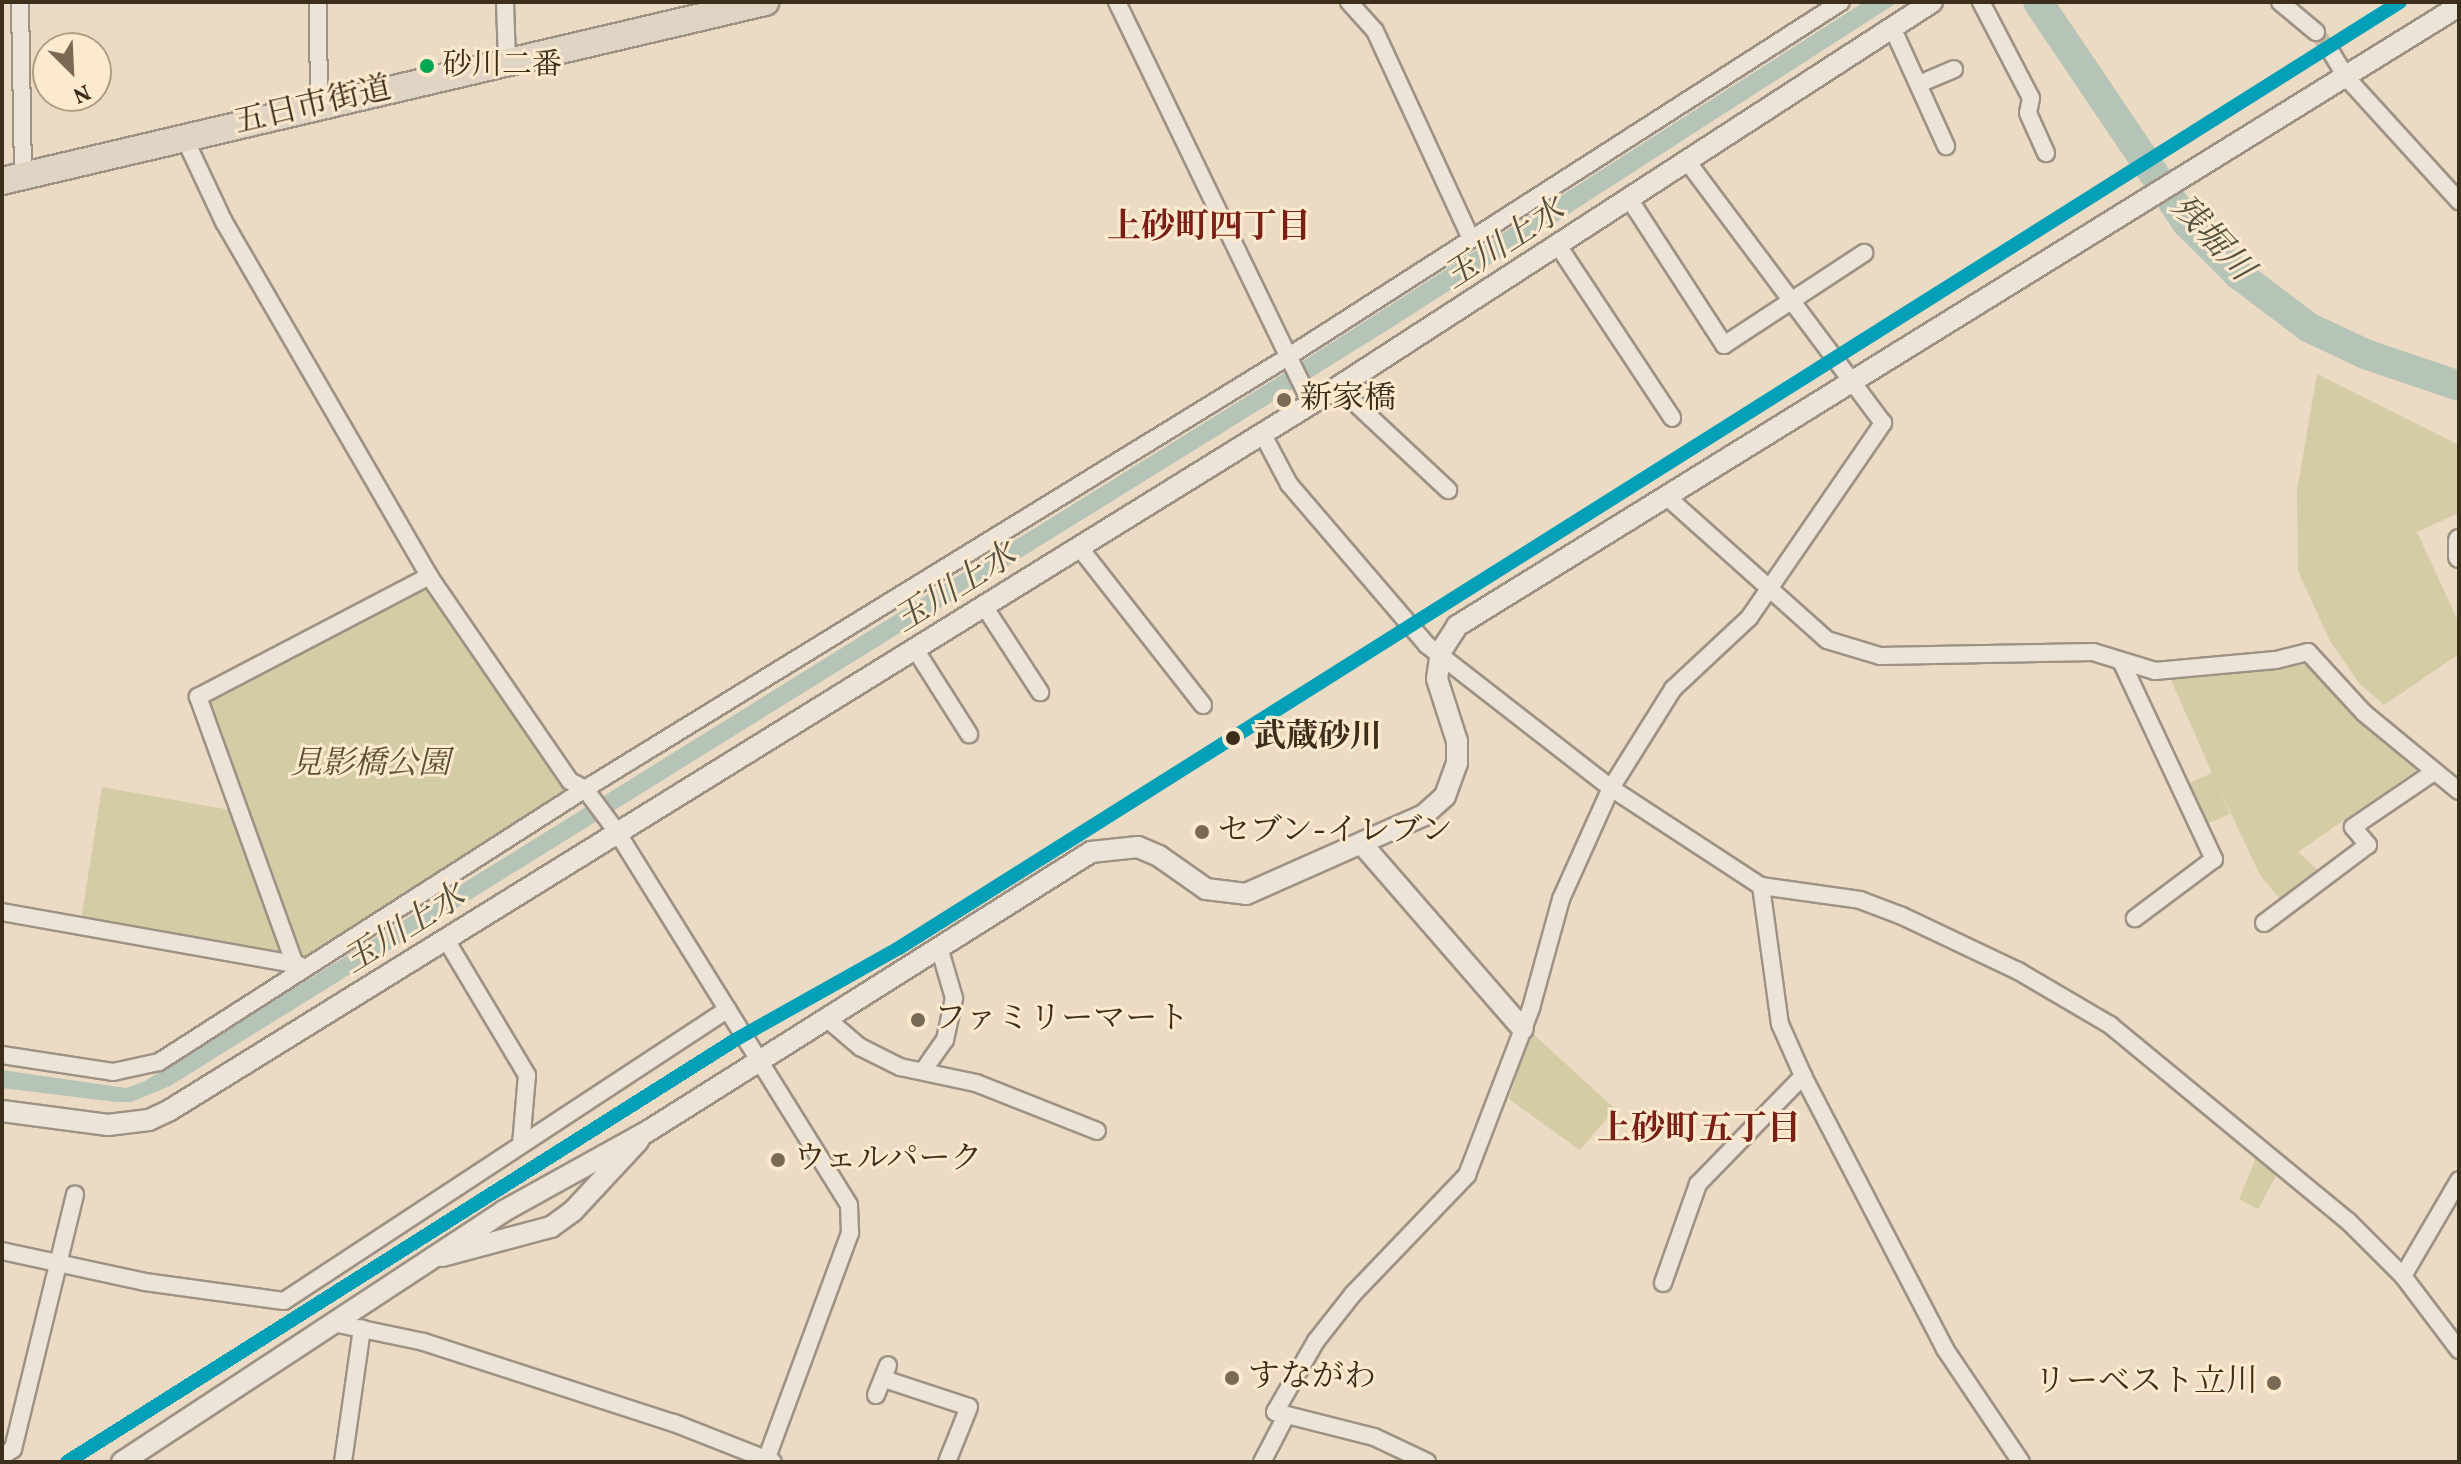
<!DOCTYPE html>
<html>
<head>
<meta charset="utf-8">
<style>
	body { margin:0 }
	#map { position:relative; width:2461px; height:1464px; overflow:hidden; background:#ebdac4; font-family:Vollkorn,"Noto Serif JP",serif }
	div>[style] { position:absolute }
	.green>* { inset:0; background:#d4cca5 }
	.water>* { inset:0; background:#b6c4b7 }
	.river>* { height:30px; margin:-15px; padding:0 15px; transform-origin:15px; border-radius:15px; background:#b6c4b7 }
	.minor-tunnel>* { height:16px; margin-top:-8px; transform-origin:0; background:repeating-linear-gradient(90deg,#c8b8a2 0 16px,transparent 0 24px) }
	.roads { filter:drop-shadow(2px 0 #9d9284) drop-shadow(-2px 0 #9d9284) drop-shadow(0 2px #9d9284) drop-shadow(0 -2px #9d9284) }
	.minor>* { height:16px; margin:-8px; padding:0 8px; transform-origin:8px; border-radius:8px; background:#ede4d9 }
	.tertiary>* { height:20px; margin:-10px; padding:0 10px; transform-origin:10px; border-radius:10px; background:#ede4d9 }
	.primary>* { height:26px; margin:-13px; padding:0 13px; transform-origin:13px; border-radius:13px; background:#e0d4c4 }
	.rail-1>* { height:14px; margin:-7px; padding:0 7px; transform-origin:7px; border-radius:7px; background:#03a0b7 }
	.dots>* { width:22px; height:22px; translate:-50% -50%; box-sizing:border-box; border:4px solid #fce9ce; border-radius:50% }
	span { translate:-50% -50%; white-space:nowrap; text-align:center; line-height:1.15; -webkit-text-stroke:6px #fce9ce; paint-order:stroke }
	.bus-label { font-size:30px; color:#3b2e1b }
	.left { translate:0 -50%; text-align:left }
	.street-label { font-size:32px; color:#3b2e1b }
	.poi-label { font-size:32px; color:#3b2e1b }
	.right { translate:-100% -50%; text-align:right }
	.stop-label { font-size:32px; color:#3b2e1b; font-weight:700 }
	.park-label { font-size:32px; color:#5c5237; font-style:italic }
	.neighbourhood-label { font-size:34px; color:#7a1f14; font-weight:700 }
	.water-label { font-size:34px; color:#545141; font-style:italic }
	.frame { position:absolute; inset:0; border:4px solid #3b2e1b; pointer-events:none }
	.north { position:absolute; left:32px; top:32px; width:80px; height:80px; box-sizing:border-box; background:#fce9ce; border:2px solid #af9e86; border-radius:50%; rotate:156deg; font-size:22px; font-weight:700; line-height:32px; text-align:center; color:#3b2e1b }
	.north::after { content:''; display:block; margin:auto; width:28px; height:36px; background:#796a56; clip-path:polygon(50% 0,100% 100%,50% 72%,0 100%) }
</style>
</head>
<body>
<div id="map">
	<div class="green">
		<div style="clip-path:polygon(2317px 374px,2459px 445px,2459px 513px,2417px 532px,2459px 623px,2459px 654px,2384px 705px,2359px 683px,2330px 641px,2298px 571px,2297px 491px)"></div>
		<div style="clip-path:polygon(424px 582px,583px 797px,307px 963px,81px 921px,102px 787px,241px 812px,206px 698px)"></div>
		<div style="clip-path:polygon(2305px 655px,2424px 765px,2298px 852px,2318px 870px,2281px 900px,2260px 875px,2218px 786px,2230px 814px,2204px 825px,2185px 785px,2212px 773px,2168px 673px)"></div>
		<div style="clip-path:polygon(1531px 1032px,1615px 1109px,1580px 1150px,1509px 1099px)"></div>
		<div style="clip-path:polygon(2258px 1153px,2279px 1170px,2258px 1209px,2239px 1199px)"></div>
	</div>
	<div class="water">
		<div style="clip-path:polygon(1864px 2px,1898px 2px,1391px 328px,170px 1086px,131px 1102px,116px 1102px,2px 1088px,2px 1070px,126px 1088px,145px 1081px,1278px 377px)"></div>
	</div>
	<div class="river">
		<div style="left:2038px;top:2px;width:267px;rotate:56deg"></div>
		<div style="left:2187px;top:223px;width:72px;rotate:45deg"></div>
		<div style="left:2238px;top:274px;width:88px;rotate:37.1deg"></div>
		<div style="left:2308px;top:327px;width:63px;rotate:25.3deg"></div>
		<div style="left:2365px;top:354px;width:99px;rotate:18.8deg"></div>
	</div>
	<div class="minor-tunnel">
		<div style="left:2316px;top:32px;width:25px;rotate:53deg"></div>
	</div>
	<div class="roads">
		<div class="minor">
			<div style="left:20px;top:2px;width:174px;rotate:89deg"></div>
			<div style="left:318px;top:2px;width:105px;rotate:89.5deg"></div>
			<div style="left:505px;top:2px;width:61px;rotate:88.1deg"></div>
			<div style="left:1117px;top:2px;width:445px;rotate:64.2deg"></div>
			<div style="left:1349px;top:2px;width:39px;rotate:48deg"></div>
			<div style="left:1375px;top:31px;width:229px;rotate:65.2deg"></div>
			<div style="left:1981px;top:2px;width:108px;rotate:62.5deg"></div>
			<div style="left:2031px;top:98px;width:15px;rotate:101deg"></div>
			<div style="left:2028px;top:113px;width:44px;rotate:65.8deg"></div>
			<div style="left:2280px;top:2px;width:47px;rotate:39.8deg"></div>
			<div style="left:1892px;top:27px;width:131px;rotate:65.6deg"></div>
			<div style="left:2331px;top:52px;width:29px;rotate:59deg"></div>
			<div style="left:2346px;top:77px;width:168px;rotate:47.7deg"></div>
			<div style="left:1919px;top:84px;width:38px;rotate:-23deg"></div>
			<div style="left:184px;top:137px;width:94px;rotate:64.8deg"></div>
			<div style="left:224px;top:222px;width:409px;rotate:59.9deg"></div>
			<div style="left:429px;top:576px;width:249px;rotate:55.5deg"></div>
			<div style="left:570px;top:781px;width:17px;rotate:28deg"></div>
			<div style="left:585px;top:789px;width:54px;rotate:53.3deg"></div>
			<div style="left:617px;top:832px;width:439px;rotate:58.1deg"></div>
			<div style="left:849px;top:1205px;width:28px;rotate:88deg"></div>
			<div style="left:850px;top:1233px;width:242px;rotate:110.3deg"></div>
			<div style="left:1630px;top:200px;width:173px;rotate:57deg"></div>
			<div style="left:1724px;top:345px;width:168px;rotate:-33.3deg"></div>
			<div style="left:1559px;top:247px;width:205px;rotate:56.5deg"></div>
			<div style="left:1338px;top:387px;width:151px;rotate:43.1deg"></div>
			<div style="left:1262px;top:433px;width:58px;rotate:62.1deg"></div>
			<div style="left:1289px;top:484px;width:212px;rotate:49.4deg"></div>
			<div style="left:1427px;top:645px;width:233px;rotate:37.9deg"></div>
			<div style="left:1611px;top:788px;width:179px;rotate:33.2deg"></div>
			<div style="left:1761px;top:886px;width:100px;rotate:8deg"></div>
			<div style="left:1860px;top:900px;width:45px;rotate:20.9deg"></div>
			<div style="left:1902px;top:916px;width:128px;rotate:25.4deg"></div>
			<div style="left:2018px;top:971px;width:107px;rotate:30.4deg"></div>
			<div style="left:2110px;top:1025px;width:308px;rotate:39.5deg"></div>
			<div style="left:2348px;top:1221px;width:78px;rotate:45deg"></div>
			<div style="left:2403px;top:1276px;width:93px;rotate:52.9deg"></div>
			<div style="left:1666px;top:496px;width:216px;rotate:41.8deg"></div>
			<div style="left:1827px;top:640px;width:55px;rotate:16.8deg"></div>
			<div style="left:1880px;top:656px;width:213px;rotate:-1.1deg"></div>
			<div style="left:2093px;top:652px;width:65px;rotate:17deg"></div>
			<div style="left:2155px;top:671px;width:121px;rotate:-5.2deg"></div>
			<div style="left:2276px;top:660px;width:33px;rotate:-14deg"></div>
			<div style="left:2308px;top:652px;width:83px;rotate:47.4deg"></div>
			<div style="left:2364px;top:713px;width:123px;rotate:39.4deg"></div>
			<div style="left:1079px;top:547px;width:201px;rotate:51.9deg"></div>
			<div style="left:984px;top:606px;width:103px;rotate:56.9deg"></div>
			<div style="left:915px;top:649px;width:101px;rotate:57.6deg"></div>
			<div style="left:2122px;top:663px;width:217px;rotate:64.9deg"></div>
			<div style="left:2214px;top:859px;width:99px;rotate:143.2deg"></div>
			<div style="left:1761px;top:886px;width:139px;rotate:82.2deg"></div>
			<div style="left:1780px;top:1024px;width:57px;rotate:66.1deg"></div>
			<div style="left:1803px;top:1076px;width:308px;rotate:62.5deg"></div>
			<div style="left:1945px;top:1349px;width:136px;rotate:56.1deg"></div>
			<div style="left:2px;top:912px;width:302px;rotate:10.1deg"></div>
			<div style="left:2264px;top:923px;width:130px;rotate:-36.9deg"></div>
			<div style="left:2368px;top:845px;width:23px;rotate:-130deg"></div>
			<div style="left:2353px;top:827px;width:98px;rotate:-34.2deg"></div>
			<div style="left:445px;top:938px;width:160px;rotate:59.1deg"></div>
			<div style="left:527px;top:1075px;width:70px;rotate:94.9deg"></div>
			<div style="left:294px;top:962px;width:282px;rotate:-109.9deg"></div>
			<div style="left:198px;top:697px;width:261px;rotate:-27.6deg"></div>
			<div style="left:826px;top:1018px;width:45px;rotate:40.5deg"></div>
			<div style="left:860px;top:1047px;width:45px;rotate:26.6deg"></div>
			<div style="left:900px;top:1067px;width:78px;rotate:11.9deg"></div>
			<div style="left:976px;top:1083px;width:130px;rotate:21.6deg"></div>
			<div style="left:2px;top:1055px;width:112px;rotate:8.7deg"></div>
			<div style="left:113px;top:1072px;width:47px;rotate:-12.3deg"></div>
			<div style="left:159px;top:1062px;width:506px;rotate:-32.65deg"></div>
			<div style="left:585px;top:789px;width:823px;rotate:-31.58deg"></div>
			<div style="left:1286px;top:358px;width:659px;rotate:-32.68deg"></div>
			<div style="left:923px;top:1071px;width:38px;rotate:-55deg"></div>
			<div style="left:945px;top:1040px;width:43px;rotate:-77.9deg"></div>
			<div style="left:954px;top:998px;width:53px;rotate:-106.4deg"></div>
			<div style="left:2px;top:1251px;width:146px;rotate:12.2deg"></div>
			<div style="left:145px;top:1282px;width:140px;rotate:7.8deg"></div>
			<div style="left:284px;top:1301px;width:531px;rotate:-33.33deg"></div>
			<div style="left:2403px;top:1276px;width:111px;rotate:-59.7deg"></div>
			<div style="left:1663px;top:1283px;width:105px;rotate:-70.5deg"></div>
			<div style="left:1698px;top:1184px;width:151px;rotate:-45.8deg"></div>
			<div style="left:338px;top:1324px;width:88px;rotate:11.8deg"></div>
			<div style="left:424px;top:1342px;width:263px;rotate:18deg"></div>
			<div style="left:674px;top:1423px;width:106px;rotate:21.5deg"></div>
			<div style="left:884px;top:1379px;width:89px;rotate:18.2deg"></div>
			<div style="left:969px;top:1407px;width:59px;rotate:111.8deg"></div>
			<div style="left:876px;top:1395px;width:32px;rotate:-68deg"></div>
			<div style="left:2px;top:1456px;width:13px;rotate:-32deg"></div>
			<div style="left:13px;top:1449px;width:262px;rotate:-76.3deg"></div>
			<div style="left:343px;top:1462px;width:135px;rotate:-81.9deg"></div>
			<div style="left:1262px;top:1462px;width:52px;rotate:-62.4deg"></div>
			<div style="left:1427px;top:1462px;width:59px;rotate:-154.7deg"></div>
			<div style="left:1374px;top:1437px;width:102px;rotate:-165.8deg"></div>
			<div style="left:1275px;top:1412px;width:82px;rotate:-60deg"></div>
			<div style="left:1316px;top:1341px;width:60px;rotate:-51.8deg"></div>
			<div style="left:1353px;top:1294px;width:165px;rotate:-46.2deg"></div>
			<div style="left:1467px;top:1175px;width:179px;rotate:-69deg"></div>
			<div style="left:1531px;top:1008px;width:113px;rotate:-74.6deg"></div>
			<div style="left:1561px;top:899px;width:122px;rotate:-65.8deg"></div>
			<div style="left:1611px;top:788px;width:117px;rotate:-57.9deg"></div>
			<div style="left:1673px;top:689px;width:104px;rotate:-43.1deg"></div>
			<div style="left:1749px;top:618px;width:237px;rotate:-55.5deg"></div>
			<div style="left:1883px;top:423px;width:326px;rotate:-126.8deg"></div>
		</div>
		<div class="tertiary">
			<div style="left:2459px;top:540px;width:17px;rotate:90deg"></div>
			<div style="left:1362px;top:844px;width:245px;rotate:49deg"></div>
			<div style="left:2px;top:1111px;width:107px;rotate:7.5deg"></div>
			<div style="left:108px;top:1125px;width:41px;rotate:-7deg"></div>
			<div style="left:149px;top:1120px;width:23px;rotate:-25deg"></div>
			<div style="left:170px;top:1110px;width:1374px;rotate:-31.76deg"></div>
			<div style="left:1338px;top:387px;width:708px;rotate:-32.95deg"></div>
			<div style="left:442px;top:1256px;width:113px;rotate:-14.9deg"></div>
			<div style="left:551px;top:1227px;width:27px;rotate:-36deg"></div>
			<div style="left:573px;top:1211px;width:96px;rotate:-47.1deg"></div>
			<div style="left:122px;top:1462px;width:457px;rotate:-33.3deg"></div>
			<div style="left:504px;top:1211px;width:161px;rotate:-29deg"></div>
			<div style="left:645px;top:1133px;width:527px;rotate:-32.21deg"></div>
			<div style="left:1091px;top:852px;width:47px;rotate:-6.1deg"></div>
			<div style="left:1138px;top:847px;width:23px;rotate:23deg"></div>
			<div style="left:1159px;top:856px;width:57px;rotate:35.1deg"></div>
			<div style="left:1206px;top:889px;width:40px;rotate:7.1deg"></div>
			<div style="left:1246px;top:894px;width:195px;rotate:-23.9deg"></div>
			<div style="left:1424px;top:815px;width:28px;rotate:-42deg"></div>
			<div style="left:1445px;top:796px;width:35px;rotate:-70deg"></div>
			<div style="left:1457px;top:763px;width:22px;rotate:-90deg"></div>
			<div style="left:1457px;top:741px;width:65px;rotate:-107.9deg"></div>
			<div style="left:1437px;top:679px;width:28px;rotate:-82deg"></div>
			<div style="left:1441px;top:651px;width:30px;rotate:-57deg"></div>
			<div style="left:1457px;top:626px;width:1178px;rotate:-31.75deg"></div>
		</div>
		<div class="primary">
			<div style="left:2px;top:181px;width:784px;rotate:-13.2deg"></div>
		</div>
	</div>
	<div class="rail-1">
		<div style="left:67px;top:1462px;width:790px;rotate:-32.28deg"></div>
		<div style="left:735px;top:1040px;width:188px;rotate:-29.3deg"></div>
		<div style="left:899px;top:948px;width:1774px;rotate:-32.22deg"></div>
	</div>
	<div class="dots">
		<div style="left:427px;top:66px;background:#00a651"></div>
		<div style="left:1284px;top:400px;background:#796a56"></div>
		<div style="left:1233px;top:738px;background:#3b2e1b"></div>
		<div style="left:1202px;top:832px;background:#796a56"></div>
		<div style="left:918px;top:1020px;background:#796a56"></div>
		<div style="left:778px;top:1160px;background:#796a56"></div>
		<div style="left:1232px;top:1378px;background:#796a56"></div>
		<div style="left:2274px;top:1383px;background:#796a56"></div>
	</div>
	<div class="bus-label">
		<span class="left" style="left:442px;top:66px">砂川二番</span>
	</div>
	<div class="street-label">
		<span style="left:313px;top:107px;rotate:-13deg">五日市街道</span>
	</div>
	<div class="poi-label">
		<span class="left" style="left:1300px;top:400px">新家橋</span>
		<span class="left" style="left:1218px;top:832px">セブン-イレブン</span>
		<span class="left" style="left:934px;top:1020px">ファミリーマート</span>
		<span class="left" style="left:794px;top:1160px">ウェルパーク</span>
		<span class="left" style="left:1248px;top:1378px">すながわ</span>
		<span class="right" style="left:2258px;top:1383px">リーベスト立川</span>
	</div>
	<div class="stop-label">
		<span class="left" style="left:1254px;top:738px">武蔵砂川</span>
	</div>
	<div class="park-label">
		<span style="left:370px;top:765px">見影橋公園</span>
	</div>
	<div class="neighbourhood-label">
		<span style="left:1209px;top:229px">上砂町四丁目</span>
		<span style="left:1699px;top:1131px">上砂町五丁目</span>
	</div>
	<div class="water-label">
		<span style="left:2211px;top:239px;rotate:47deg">残堀川</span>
		<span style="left:1505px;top:245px;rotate:-33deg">玉川上水</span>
		<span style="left:956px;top:589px;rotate:-32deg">玉川上水</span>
		<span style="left:405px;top:930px;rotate:-32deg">玉川上水</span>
	</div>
	<div class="frame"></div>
	<div class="north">N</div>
</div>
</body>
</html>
